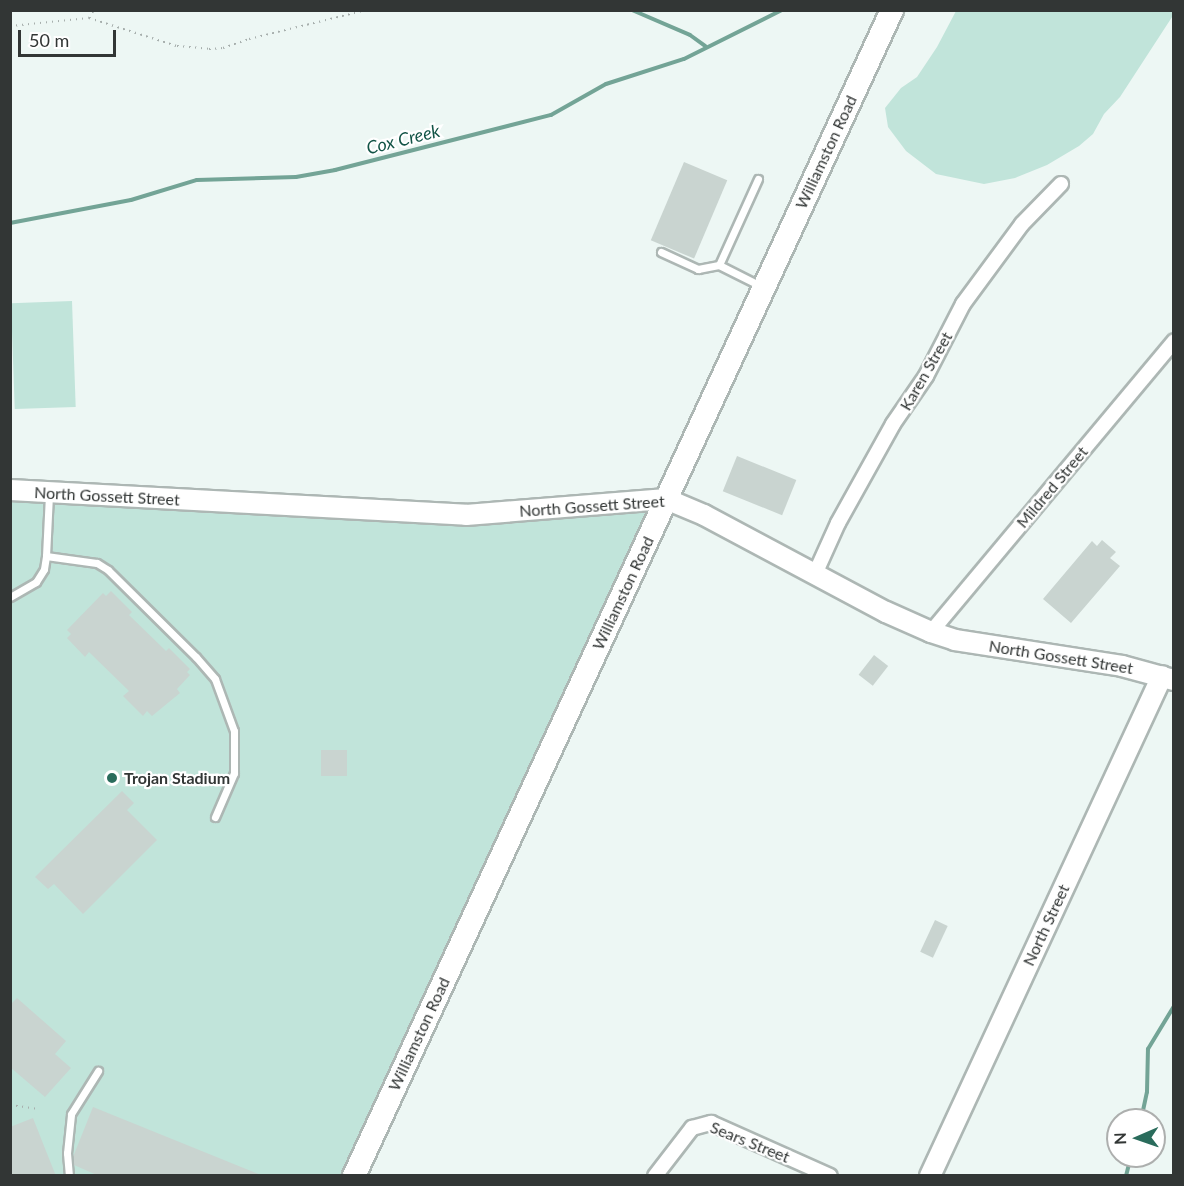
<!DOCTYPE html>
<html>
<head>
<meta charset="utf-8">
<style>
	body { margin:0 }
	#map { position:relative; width:1184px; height:1186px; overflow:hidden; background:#edf7f4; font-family:Lato,sans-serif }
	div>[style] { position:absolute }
	.green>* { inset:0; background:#c1e4da; transform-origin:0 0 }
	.stream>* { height:4px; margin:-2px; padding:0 2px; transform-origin:2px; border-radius:2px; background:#73a496 }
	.building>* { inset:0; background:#c9d4d0; transform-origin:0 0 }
	.path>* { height:2px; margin-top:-1px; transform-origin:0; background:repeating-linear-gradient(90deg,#a7afad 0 1.5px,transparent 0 6px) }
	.roads { filter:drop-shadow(2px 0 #adb7b4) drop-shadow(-2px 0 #adb7b4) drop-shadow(0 2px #adb7b4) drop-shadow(0 -2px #adb7b4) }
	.lane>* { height:7px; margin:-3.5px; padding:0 3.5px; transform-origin:3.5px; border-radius:3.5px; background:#fff }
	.street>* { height:14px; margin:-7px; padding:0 7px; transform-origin:7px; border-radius:7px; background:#fff }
	.secondary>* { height:20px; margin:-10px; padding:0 10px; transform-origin:10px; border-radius:10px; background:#fff }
	.primary>* { height:22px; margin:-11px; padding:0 11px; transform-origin:11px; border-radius:11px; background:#fff }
	.dots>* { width:16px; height:16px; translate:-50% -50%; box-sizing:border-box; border:3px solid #fff; border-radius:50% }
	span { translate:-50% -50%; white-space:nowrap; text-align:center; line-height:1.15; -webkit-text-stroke:4.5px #fff; paint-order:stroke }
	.street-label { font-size:16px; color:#323635 }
	.poi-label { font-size:16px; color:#323635; font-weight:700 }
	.left { translate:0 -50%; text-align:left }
	.water-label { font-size:18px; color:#125446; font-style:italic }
	.frame { position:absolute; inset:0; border:12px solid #323635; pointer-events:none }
	.north { position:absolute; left:1106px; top:1108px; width:60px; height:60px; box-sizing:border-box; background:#fff; border:2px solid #adafae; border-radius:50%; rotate:268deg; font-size:16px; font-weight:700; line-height:24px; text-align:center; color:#323635 }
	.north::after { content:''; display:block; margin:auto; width:21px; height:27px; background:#2a6c5c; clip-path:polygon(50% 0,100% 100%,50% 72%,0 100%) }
	.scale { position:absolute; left:18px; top:30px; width:98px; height:27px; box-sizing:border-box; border:3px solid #323635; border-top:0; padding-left:8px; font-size:18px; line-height:21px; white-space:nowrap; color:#323635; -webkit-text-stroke:4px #fff; paint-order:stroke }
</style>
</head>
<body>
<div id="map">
	<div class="green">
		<div style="clip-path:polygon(956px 11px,1173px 10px,1174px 14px,1120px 97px,1104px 114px,1093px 134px,1079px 146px,1047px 165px,1015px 178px,984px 184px,936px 174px,906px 151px,888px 127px,885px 108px,901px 88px,917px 77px,937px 47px)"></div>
		<div style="left:72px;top:301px;width:106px;height:61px;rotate:88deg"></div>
		<div style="clip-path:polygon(666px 499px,354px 1175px,11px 1175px,11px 501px,454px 526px)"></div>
	</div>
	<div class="stream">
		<div style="left:632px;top:10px;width:63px;rotate:23.3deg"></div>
		<div style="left:690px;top:35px;width:19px;rotate:36deg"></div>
		<div style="left:10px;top:223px;width:123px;rotate:-10.8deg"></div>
		<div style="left:131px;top:200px;width:69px;rotate:-16.9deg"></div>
		<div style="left:197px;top:180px;width:99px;rotate:-1.7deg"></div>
		<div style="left:296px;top:177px;width:40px;rotate:-10deg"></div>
		<div style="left:335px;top:170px;width:223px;rotate:-14.3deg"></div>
		<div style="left:551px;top:115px;width:63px;rotate:-29.4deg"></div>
		<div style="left:606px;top:84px;width:82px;rotate:-17.8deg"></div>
		<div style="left:684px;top:59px;width:110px;rotate:-26.6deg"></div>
		<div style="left:1141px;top:1120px;width:29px;rotate:-78deg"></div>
		<div style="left:1147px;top:1092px;width:43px;rotate:-88.7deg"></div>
		<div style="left:1148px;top:1049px;width:50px;rotate:-58.8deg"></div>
		<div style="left:1126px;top:1176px;width:21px;rotate:-76deg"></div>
	</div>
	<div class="building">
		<div style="left:684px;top:162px;width:47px;height:85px;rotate:23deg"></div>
		<div style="left:737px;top:456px;width:64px;height:38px;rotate:22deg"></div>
		<div style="clip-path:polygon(1102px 540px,1116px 552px,1110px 558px,1120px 566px,1071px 623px,1043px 599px,1092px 541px,1097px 546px)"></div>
		<div style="clip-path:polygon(111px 591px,132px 612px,129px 615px,166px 651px,169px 648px,190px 669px,187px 672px,190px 675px,177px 689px,180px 693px,152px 716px,147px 711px,143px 716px,123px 696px,129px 691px,89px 652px,85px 657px,67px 638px,71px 634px,67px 630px,103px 593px,106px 596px)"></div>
		<div style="left:874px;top:655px;width:18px;height:25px;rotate:38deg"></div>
		<div style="left:347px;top:750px;width:26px;height:26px;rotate:90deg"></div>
		<div style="clip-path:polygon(122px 791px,134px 803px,127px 810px,157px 840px,83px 914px,54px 884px,48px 889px,35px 877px)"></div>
		<div style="left:935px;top:920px;width:14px;height:35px;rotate:25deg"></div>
		<div style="clip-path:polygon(17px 998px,66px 1041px,55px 1054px,71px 1068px,45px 1097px,10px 1067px,10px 1005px)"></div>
		<div style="clip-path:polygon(93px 1107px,261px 1175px,261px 1176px,99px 1176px,74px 1165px,73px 1157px)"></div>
		<div style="clip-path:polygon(33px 1118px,46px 1151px,56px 1176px,10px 1176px,10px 1127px)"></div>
	</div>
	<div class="path">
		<div style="left:89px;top:18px;width:92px;rotate:17.7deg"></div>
		<div style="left:177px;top:46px;width:32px;rotate:5deg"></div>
		<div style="left:209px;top:49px;width:14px;rotate:-4deg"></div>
		<div style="left:223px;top:48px;width:28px;rotate:-19deg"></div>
		<div style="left:249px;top:39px;width:121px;rotate:-13.9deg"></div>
		<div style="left:10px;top:26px;width:79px;rotate:-5.8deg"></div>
		<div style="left:89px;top:18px;width:9px;rotate:-58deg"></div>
		<div style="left:10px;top:1105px;width:27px;rotate:8deg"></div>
	</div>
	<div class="roads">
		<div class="lane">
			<div style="left:758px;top:179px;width:94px;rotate:114.4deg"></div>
			<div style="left:719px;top:265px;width:47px;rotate:26.6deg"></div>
			<div style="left:661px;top:252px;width:41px;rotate:24.7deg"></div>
			<div style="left:698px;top:269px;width:21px;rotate:-11deg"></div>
			<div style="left:46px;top:556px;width:61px;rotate:-87.2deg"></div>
			<div style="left:10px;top:597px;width:30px;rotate:-30deg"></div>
			<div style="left:36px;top:582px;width:15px;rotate:-58deg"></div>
			<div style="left:44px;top:569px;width:13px;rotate:-81deg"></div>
			<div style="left:46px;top:556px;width:51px;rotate:7.8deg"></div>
			<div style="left:97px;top:563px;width:13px;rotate:32deg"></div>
			<div style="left:108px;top:570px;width:124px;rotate:44.7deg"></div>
			<div style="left:196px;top:657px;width:29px;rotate:49deg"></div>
			<div style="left:215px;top:679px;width:55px;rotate:69.9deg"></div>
			<div style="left:234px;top:731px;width:42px;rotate:90deg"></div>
			<div style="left:234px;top:773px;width:48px;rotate:113.4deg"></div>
			<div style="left:69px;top:1176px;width:23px;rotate:-95deg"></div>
			<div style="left:67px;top:1153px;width:39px;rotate:-84deg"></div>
			<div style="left:71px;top:1114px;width:51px;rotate:-57.9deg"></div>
		</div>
		<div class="street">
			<div style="left:815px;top:574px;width:56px;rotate:-65.7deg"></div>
			<div style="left:838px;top:523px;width:113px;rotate:-60.9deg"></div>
			<div style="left:893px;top:424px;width:58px;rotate:-55.5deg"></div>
			<div style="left:926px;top:376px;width:81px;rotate:-62.8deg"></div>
			<div style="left:963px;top:304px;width:99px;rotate:-53.6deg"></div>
			<div style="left:1022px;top:224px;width:56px;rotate:-45.7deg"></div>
			<div style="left:931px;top:632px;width:379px;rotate:-50.1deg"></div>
			<div style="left:655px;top:1176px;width:61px;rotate:-52.4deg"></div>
			<div style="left:692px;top:1128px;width:20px;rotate:-15deg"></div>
			<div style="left:711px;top:1123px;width:130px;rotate:24deg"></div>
		</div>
		<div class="secondary">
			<div style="left:10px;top:490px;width:457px;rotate:3.1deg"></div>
			<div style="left:466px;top:515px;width:201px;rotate:-4.6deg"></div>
			<div style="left:666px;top:499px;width:41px;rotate:22.8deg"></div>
			<div style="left:704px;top:515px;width:206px;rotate:28.1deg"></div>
			<div style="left:886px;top:612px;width:49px;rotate:24deg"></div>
			<div style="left:931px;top:632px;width:25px;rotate:18deg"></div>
			<div style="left:955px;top:640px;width:169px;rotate:8.8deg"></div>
			<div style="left:1122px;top:666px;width:54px;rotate:15.1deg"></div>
			<div style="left:930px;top:1176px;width:551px;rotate:-65.11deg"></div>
		</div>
		<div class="primary">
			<div style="left:354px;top:1176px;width:1284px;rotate:-65.23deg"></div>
		</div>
	</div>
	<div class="dots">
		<div style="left:112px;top:778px;background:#2a6c5c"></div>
	</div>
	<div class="street-label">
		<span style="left:826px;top:152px;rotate:-65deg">Williamston Road</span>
		<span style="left:926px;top:371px;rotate:-60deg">Karen Street</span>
		<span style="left:1052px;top:487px;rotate:-50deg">Mildred Street</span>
		<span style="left:107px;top:496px;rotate:3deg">North Gossett Street</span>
		<span style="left:592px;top:506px;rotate:-4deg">North Gossett Street</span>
		<span style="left:623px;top:593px;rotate:-65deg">Williamston Road</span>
		<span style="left:1061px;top:657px;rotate:9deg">North Gossett Street</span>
		<span style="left:1046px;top:925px;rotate:-65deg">North Street</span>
		<span style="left:419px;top:1034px;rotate:-65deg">Williamston Road</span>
		<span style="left:750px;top:1142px;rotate:22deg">Sears Street</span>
	</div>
	<div class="poi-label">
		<span class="left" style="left:124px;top:778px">Trojan Stadium</span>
	</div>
	<div class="water-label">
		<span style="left:403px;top:139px;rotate:-14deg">Cox Creek</span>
	</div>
	<div class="frame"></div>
	<div class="north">N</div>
	<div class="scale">50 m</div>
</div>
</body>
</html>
